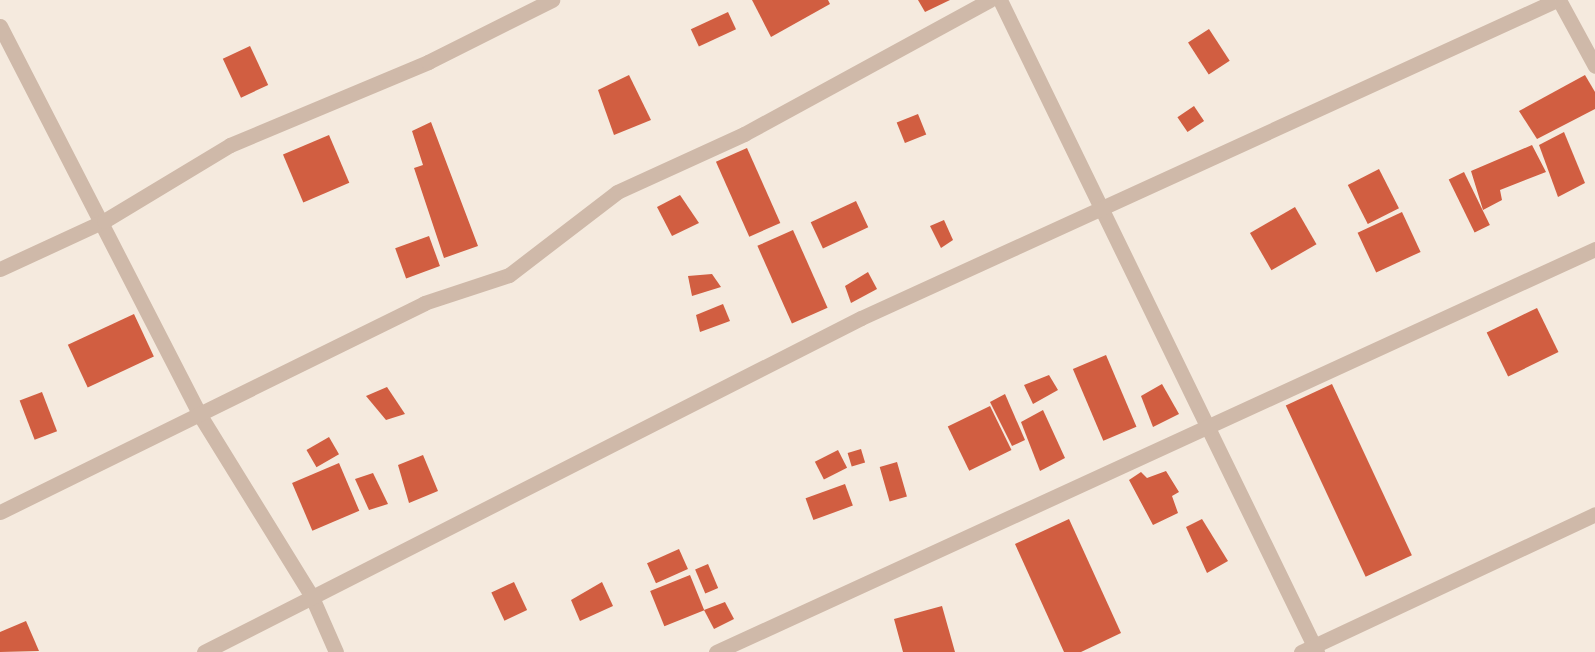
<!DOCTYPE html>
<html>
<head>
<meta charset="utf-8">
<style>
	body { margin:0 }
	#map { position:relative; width:1595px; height:652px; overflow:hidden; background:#f5eade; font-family:Commissioner,sans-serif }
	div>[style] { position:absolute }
	.building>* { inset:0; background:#d15e41; transform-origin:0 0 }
	.street>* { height:15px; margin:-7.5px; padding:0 7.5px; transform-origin:7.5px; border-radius:7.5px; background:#cfb9a9 }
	span { translate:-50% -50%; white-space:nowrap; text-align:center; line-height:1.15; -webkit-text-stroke:4.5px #fcf4ec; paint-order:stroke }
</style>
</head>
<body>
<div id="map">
	<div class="building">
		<div style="clip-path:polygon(752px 0,828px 0,830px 4px,771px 37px)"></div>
		<div style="clip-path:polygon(918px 0,950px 0,925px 12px)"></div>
		<div style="left:728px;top:12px;width:19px;height:41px;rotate:65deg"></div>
		<div style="left:1209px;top:29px;width:38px;height:25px;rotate:57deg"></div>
		<div style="left:250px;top:46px;width:43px;height:30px;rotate:65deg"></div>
		<div style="clip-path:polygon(629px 75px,651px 120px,614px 135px,598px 90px)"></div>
		<div style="clip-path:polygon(1585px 75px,1595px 92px,1595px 109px,1537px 139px,1519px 111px)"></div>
		<div style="left:1194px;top:106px;width:18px;height:20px;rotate:56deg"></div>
		<div style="left:918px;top:114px;width:22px;height:23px;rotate:68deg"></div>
		<div style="clip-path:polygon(431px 122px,478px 246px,444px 258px,414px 168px,423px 165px,412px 131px)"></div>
		<div style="clip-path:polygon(1564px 132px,1585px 183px,1558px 197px,1539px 145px)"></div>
		<div style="left:329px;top:135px;width:52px;height:50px;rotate:67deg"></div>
		<div style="clip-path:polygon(1532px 145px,1546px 172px,1500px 190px,1502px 200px,1483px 210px,1471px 171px)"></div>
		<div style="left:747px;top:148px;width:82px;height:34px;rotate:66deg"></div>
		<div style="left:1379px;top:169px;width:44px;height:35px;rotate:63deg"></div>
		<div style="left:1464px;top:172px;width:59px;height:17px;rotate:64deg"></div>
		<div style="clip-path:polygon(680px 195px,699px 223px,672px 236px,657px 207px)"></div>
		<div style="left:856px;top:201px;width:29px;height:50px;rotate:65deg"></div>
		<div style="left:1295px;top:207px;width:43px;height:52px;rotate:60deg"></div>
		<div style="left:1402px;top:212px;width:44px;height:49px;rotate:65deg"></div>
		<div style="clip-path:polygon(944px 220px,953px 240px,941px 248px,930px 226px)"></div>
		<div style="left:793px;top:230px;width:85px;height:39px;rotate:66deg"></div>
		<div style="left:429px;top:236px;width:32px;height:36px;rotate:70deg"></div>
		<div style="clip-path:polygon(868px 272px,877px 289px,851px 303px,845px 286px)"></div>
		<div style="clip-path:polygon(712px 274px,721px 287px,692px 296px,688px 276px)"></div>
		<div style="clip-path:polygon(723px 304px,730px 321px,700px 332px,696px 315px)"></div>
		<div style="left:1537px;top:308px;width:49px;height:56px;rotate:64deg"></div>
		<div style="left:134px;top:314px;width:47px;height:73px;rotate:65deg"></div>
		<div style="left:1106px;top:355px;width:78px;height:36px;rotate:67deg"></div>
		<div style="clip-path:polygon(1049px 375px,1058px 390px,1033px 404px,1024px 385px)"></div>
		<div style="clip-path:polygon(1162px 384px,1179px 414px,1153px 427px,1141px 396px)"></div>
		<div style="left:1332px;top:384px;width:189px;height:51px;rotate:65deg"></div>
		<div style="clip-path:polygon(387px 387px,405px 414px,386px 420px,366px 396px)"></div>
		<div style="left:42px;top:392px;width:42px;height:24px;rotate:69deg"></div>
		<div style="clip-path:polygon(1005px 394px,1025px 440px,1012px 446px,990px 402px)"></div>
		<div style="left:990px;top:406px;width:49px;height:47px;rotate:64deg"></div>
		<div style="clip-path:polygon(1043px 410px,1065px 458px,1040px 471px,1021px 422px)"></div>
		<div style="left:329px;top:437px;width:20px;height:26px;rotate:60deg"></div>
		<div style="left:861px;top:449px;width:14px;height:14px;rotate:73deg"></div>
		<div style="left:838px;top:450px;width:20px;height:26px;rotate:63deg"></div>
		<div style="clip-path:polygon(423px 455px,438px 491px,409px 503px,398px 465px)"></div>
		<div style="left:897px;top:462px;width:36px;height:18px;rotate:74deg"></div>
		<div style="left:339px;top:463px;width:52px;height:51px;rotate:67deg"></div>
		<div style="clip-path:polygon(1166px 471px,1179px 492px,1172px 496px,1178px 513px,1153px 525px,1129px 480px,1141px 472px,1147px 478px)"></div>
		<div style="clip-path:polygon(373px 473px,388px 504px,369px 510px,355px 479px)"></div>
		<div style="left:845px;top:484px;width:23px;height:42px;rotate:70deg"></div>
		<div style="clip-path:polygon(1069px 519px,1121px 633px,1081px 652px,1064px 652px,1015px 544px)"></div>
		<div style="clip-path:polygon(1202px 519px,1228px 561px,1207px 573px,1186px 527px)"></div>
		<div style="left:679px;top:549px;width:22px;height:35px;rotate:66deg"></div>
		<div style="left:708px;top:564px;width:26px;height:14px;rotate:67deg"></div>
		<div style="left:690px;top:575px;width:38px;height:43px;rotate:68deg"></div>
		<div style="left:514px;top:582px;width:31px;height:25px;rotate:65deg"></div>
		<div style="clip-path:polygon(602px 582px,613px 606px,580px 621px,571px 600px)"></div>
		<div style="clip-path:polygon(725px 602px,734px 619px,714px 629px,704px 610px)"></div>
		<div style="clip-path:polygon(942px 606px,955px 652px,903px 652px,894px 619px)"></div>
		<div style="clip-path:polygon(26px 621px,39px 651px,0 652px,0 632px)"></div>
	</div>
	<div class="street">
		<div style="left:1000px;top:0;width:725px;rotate:64.07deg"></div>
		<div style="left:1559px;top:0;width:75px;rotate:61.4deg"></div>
		<div style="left:0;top:26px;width:440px;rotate:62.8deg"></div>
		<div style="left:201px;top:417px;width:209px;rotate:58.3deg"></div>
		<div style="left:311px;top:595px;width:62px;rotate:66.3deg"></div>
		<div style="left:0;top:269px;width:115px;rotate:-24.8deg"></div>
		<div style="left:104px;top:221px;width:147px;rotate:-31.1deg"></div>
		<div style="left:230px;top:145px;width:215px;rotate:-22.7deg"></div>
		<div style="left:428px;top:62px;width:139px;rotate:-26.6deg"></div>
		<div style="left:0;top:512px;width:473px;rotate:-26.2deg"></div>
		<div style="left:424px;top:303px;width:89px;rotate:-18.2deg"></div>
		<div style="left:509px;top:275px;width:136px;rotate:-37.5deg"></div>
		<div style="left:617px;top:192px;width:140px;rotate:-24.5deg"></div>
		<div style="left:744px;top:134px;width:280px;rotate:-28.6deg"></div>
		<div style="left:204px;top:652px;width:737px;rotate:-26.95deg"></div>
		<div style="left:861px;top:318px;width:765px;rotate:-24.56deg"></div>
		<div style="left:716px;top:652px;width:967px;rotate:-24.63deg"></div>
		<div style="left:1301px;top:652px;width:325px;rotate:-25.1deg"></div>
	</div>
</div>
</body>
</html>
